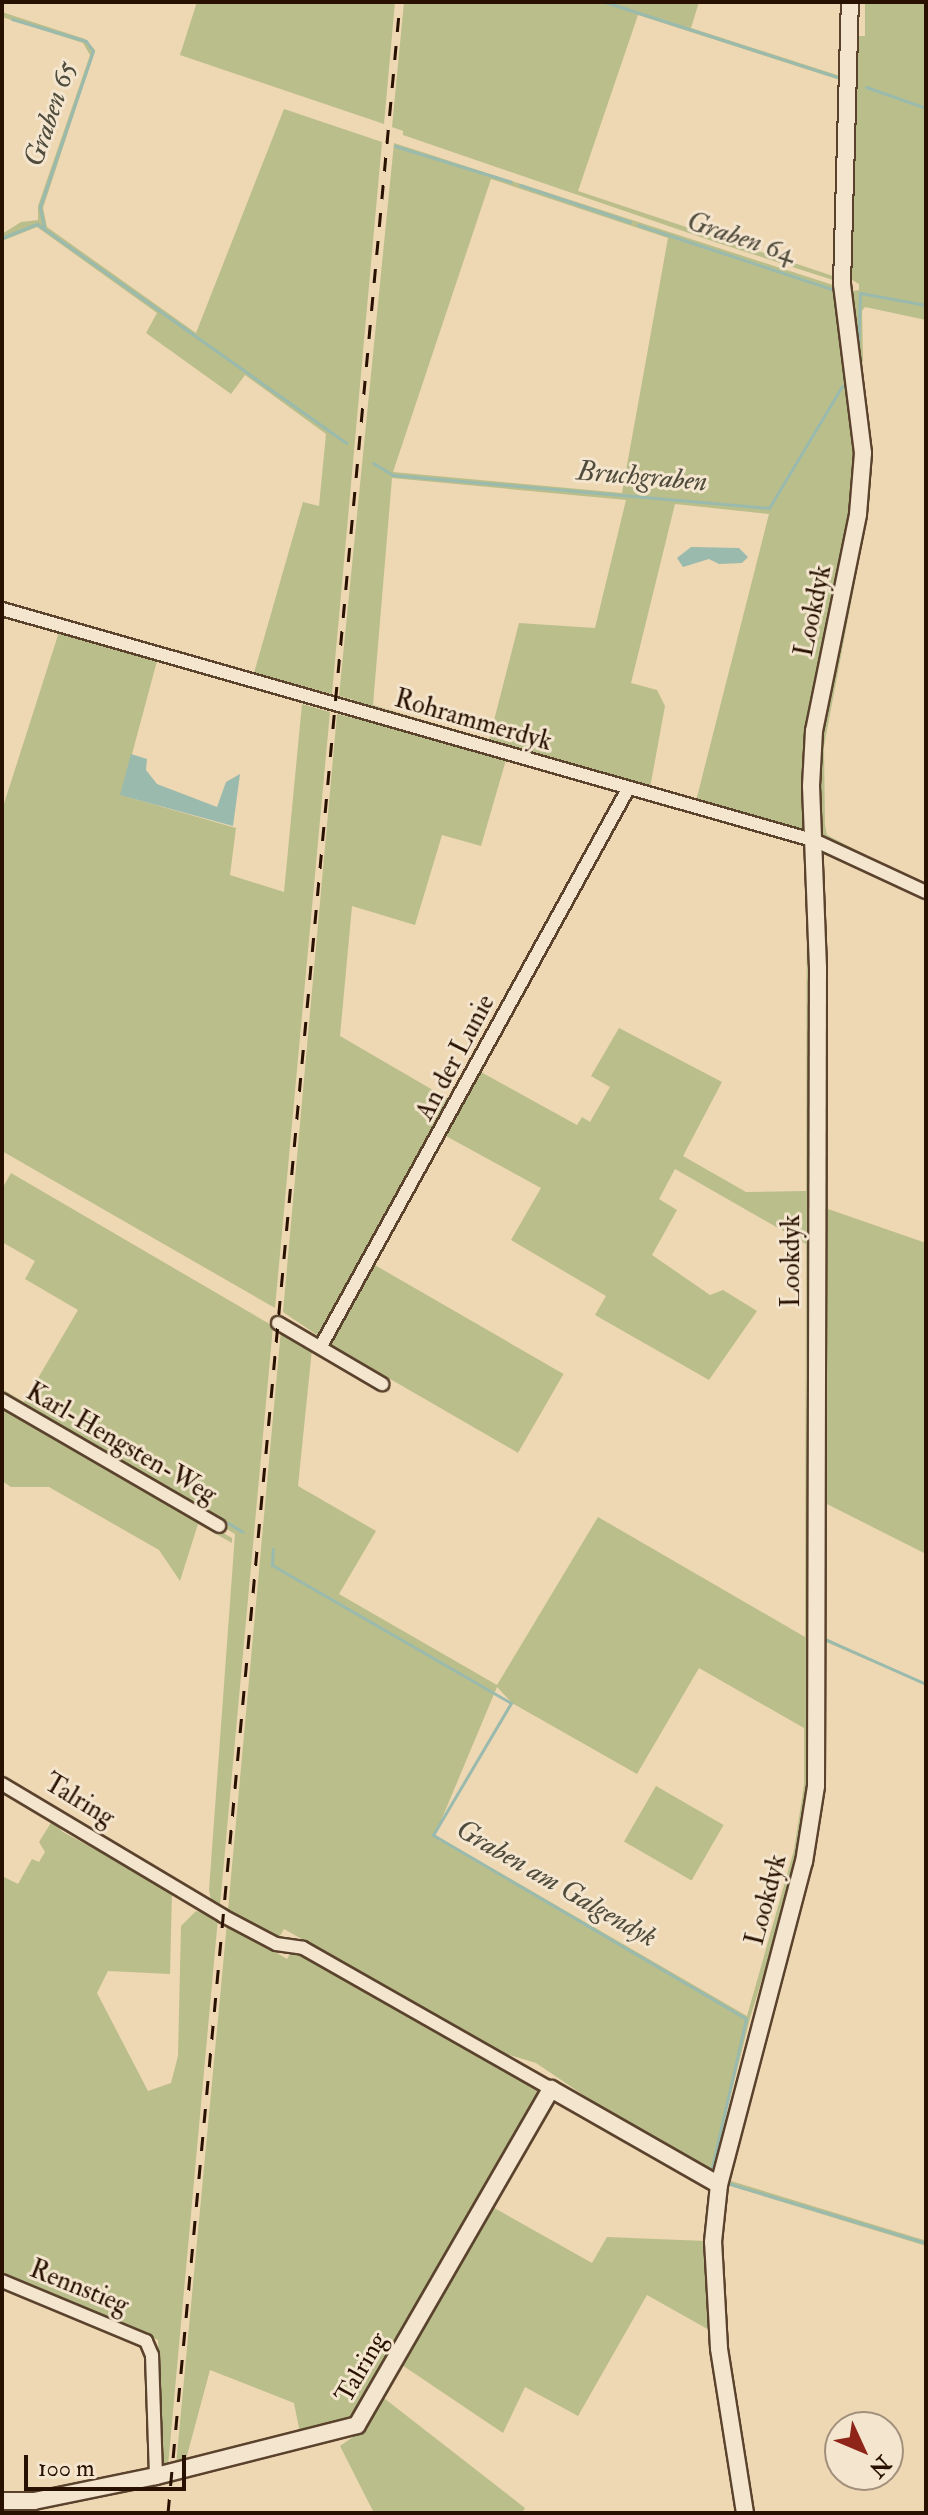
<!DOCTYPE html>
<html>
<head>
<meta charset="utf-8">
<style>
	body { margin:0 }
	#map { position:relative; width:928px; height:2515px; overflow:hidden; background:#eed7b3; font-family:"IM FELL Double Pica",serif }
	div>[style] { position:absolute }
	.green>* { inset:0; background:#babe8b; transform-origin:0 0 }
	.water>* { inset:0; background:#99baad }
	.stream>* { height:3px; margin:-1.5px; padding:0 1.5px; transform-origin:1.5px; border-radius:1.5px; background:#99baad }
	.roads { filter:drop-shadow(2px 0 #5a422d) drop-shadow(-2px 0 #5a422d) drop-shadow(0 2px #5a422d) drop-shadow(0 -2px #5a422d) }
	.minor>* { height:12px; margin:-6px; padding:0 6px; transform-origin:6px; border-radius:6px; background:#f4e5ce }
	.tertiary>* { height:16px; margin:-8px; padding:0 8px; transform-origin:8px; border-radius:8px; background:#f4e5ce }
	.rail>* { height:3px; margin-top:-1.5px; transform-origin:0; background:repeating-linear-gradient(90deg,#281100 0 14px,transparent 0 28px) }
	span { translate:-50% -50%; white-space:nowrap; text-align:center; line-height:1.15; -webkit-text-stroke:6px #f4e5ce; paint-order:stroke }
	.street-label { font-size:26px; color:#281100 }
	.water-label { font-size:28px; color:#504c3d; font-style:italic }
	.frame { position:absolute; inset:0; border:4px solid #281100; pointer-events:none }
	.north { position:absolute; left:824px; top:2411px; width:80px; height:80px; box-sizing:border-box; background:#f4e5ce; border:2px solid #a2907c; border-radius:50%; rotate:134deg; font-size:22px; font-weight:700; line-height:32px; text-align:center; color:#281100 }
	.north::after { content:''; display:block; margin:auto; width:28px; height:36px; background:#8f2418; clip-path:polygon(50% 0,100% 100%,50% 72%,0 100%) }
	.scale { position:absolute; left:24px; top:2455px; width:162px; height:36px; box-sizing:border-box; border:4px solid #281100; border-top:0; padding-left:10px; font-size:24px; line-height:28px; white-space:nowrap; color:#281100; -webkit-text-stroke:6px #f4e5ce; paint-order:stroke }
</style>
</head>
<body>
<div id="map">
	<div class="green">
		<div style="clip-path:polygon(197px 2px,395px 2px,384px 124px,180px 55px)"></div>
		<div style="clip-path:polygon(evenodd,404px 2px,699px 2px,691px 28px,840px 76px,841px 35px,847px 35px,838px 276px,833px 280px,718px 243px,403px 135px,403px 131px,392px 127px,404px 2px,638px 15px,843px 81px,833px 276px,578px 191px,638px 15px)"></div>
		<div style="clip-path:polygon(865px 2px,926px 2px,926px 320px,865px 307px,862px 311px,863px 362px,859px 364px,872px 463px,869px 508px,824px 746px,825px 825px,827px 835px,926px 886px,827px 841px,817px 826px,817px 724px,862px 517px,848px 292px,859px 290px,859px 284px,849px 278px,848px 263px,856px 36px,865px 36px)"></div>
		<div style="clip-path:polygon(2px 12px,85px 39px,95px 50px,43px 208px,47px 227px,196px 333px,284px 109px,382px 142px,332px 694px,254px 673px,303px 502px,319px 506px,326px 434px,245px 375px,231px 394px,146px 333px,157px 313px,37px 227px,2px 241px,2px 234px,21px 222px,38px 220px,38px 206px,90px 55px,83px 43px,2px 17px)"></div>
		<div style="clip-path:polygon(evenodd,394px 143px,833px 285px,855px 419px,856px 494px,806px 824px,800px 830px,354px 706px,354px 700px,339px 696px,394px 143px,491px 179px,668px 238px,622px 493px,393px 472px,491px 179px,394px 143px,392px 478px,626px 500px,595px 628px,519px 623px,489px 740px,373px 705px,392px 478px,394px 143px,675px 504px,769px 514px,696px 801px,650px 788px,665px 706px,657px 690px,631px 683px,675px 504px)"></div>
		<div style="clip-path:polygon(59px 632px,157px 661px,121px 795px,236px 828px,230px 875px,284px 892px,302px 704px,330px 712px,275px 1308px,2px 1151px,2px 810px)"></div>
		<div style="clip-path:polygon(353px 711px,619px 793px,506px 760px,481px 846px,442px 835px,415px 925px,352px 906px,340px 1036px,450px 1100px,320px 1337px,283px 1312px,337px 714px,353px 718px)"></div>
		<div style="clip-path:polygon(evenodd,630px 796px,807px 845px,811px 850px,811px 1792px,797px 1868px,750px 2018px,712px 2171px,613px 2115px,536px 2063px,503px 2053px,284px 1929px,278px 1939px,228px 1910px,281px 1330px,312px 1349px,298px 1486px,376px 1531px,339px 1594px,497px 1685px,598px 1517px,805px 1637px,806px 1244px,675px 1169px,659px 1199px,677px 1210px,652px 1255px,710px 1295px,723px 1290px,757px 1311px,709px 1380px,595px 1315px,606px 1296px,511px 1240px,541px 1188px,444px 1135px,479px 1071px,577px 1125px,582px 1117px,590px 1122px,610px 1087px,591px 1076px,619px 1028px,722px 1082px,683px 1156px,746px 1192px,806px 1191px,807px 847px,630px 796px,699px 1668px,804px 1728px,804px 1785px,794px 1850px,747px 2016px,435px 1835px,497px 1687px,512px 1703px,637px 1774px,699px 1668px)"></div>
		<div style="clip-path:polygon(821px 1134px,828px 1134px,828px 1209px,926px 1243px,926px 1554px,827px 1504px,826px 1638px,926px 1685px,826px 1642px,825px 1788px,809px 1875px,804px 1871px,816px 1821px)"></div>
		<div style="clip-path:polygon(11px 1173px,273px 1326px,220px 1905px,211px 1900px,209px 1890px,235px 1534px,2px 1395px,2px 1389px,24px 1402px,78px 1310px,25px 1279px,35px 1261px,2px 1242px,2px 1189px)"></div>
		<div style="left:373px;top:1264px;width:220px;height:91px;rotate:30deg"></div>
		<div style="clip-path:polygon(2px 1406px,232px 1538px,232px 1543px,198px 1524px,180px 1581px,159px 1550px,49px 1487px,11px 1487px,2px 1481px)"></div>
		<div style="left:656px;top:1786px;width:78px;height:64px;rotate:30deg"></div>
		<div style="clip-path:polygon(52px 1821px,63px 1832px,172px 1891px,170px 1974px,108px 1971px,97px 1993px,148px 2091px,171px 2083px,178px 2056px,181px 1926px,196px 1911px,218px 1918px,168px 2466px,161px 2468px,158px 2340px,2px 2277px,2px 1876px,18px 1884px,32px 1859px,39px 1862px,45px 1852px,39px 1842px)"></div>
		<div style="clip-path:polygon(227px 1923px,287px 1959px,293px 1949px,542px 2091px,356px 2415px,345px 2423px,300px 2433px,294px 2403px,210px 2370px,185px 2463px,176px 2465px)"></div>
		<div style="left:731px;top:2181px;width:204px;height:5px;rotate:17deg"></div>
		<div style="clip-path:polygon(489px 2205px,592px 2263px,607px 2237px,705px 2241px,711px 2331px,647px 2295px,578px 2416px,525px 2387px,503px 2433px,399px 2363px)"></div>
		<div style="clip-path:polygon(380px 2395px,525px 2508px,522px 2513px,374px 2513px,340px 2446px,359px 2433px)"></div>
	</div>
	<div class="water">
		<div style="clip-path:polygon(691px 547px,739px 548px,748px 557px,742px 563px,719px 564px,709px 559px,683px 567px,677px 558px)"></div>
		<div style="clip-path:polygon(131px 754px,147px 759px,146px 770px,157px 784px,217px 807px,226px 782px,240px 774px,233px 826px,120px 795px)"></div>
	</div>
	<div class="stream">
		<div style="left:605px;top:2px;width:247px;rotate:17.9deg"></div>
		<div style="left:12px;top:19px;width:77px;rotate:16.6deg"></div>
		<div style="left:86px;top:41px;width:12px;rotate:55deg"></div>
		<div style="left:93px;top:51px;width:165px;rotate:108.8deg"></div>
		<div style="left:40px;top:207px;width:21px;rotate:79deg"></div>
		<div style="left:866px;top:87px;width:64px;rotate:19.3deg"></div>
		<div style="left:395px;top:146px;width:121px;rotate:17.2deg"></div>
		<div style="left:520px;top:185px;width:116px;rotate:18.6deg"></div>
		<div style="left:638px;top:225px;width:204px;rotate:18.3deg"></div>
		<div style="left:2px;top:238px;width:38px;rotate:-22deg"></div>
		<div style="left:37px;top:224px;width:379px;rotate:35.3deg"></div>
		<div style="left:858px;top:353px;width:60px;rotate:-88.1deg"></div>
		<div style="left:860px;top:293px;width:67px;rotate:10.3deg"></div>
		<div style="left:373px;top:463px;width:23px;rotate:31deg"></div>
		<div style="left:393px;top:475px;width:377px;rotate:5deg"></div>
		<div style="left:769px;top:508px;width:142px;rotate:-59.1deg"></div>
		<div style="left:2px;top:1392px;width:246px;rotate:30.2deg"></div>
		<div style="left:228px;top:1523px;width:17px;rotate:31deg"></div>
		<div style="left:273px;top:1549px;width:16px;rotate:94deg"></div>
		<div style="left:272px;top:1565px;width:276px;rotate:30deg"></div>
		<div style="left:511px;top:1703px;width:153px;rotate:120.6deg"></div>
		<div style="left:433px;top:1835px;width:363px;rotate:30.4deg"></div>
		<div style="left:746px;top:2019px;width:153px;rotate:102.9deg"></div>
		<div style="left:827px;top:1640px;width:108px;rotate:24deg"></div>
		<div style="left:727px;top:2183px;width:208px;rotate:16.8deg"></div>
	</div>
	<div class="roads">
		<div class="minor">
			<div style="left:2px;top:609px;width:846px;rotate:15.91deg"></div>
			<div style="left:816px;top:841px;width:121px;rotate:24.9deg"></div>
			<div style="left:278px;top:1323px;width:121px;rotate:30.4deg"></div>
			<div style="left:321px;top:1346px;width:636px;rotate:-61.14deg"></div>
			<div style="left:2px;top:1400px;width:251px;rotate:30.1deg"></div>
			<div style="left:2px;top:1784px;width:257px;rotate:30.8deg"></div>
			<div style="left:223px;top:1916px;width:60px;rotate:27.8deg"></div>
			<div style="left:276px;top:1944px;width:27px;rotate:8deg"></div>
			<div style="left:303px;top:1948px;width:285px;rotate:29.6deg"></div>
			<div style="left:2px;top:2281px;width:156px;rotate:22.6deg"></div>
			<div style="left:146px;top:2341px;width:15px;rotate:67deg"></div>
			<div style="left:152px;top:2355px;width:121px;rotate:88.1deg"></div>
		</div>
		<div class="tertiary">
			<div style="left:2px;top:2501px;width:32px"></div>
			<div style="left:34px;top:2501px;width:125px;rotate:-11.6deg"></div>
			<div style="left:156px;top:2476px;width:207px;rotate:-14.2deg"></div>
			<div style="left:357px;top:2425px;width:388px;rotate:-60deg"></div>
			<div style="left:551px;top:2089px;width:193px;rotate:29.7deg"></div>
			<div style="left:745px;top:2513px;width:167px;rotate:-99deg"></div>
			<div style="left:719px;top:2348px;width:106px;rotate:-93.2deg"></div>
			<div style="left:713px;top:2242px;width:57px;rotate:-84deg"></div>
			<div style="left:719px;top:2185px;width:334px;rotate:-75.3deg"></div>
			<div style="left:804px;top:1862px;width:77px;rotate:-81deg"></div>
			<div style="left:816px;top:1786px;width:818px;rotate:-89.86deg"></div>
			<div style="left:818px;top:968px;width:182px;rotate:-92.2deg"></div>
			<div style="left:811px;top:786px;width:55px;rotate:-86.9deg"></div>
			<div style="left:814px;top:731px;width:221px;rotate:-78.5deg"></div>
			<div style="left:858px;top:514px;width:61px;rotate:-85.3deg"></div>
			<div style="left:863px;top:453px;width:170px;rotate:-97.1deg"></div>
			<div style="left:842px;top:284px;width:282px;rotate:-88.4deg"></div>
		</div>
	</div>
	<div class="rail">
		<div style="left:168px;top:2513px;width:2522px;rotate:-84.72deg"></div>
	</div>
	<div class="street-label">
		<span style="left:814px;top:611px;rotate:-78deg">Lookdyk</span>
		<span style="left:473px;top:721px;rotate:16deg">Rohrammerdyk</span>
		<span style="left:456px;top:1058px;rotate:-62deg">An der Lunie</span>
		<span style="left:792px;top:1261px;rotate:-90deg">Lookdyk</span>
		<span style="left:121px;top:1444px;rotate:30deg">Karl-Hengsten-Weg</span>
		<span style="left:79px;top:1801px;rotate:31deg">Talring</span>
		<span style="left:767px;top:1900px;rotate:-75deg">Lookdyk</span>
		<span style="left:79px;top:2288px;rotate:22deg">Rennstieg</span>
		<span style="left:362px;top:2368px;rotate:-60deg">Talring</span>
	</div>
	<div class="water-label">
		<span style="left:51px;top:114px;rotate:-71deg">Graben 65</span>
		<span style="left:741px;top:238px;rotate:18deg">Graben 64</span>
		<span style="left:642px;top:477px;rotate:5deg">Bruchgraben</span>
		<span style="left:556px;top:1884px;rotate:30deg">Graben am Galgendyk</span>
	</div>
	<div class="frame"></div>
	<div class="north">N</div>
	<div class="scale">100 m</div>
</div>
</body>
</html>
